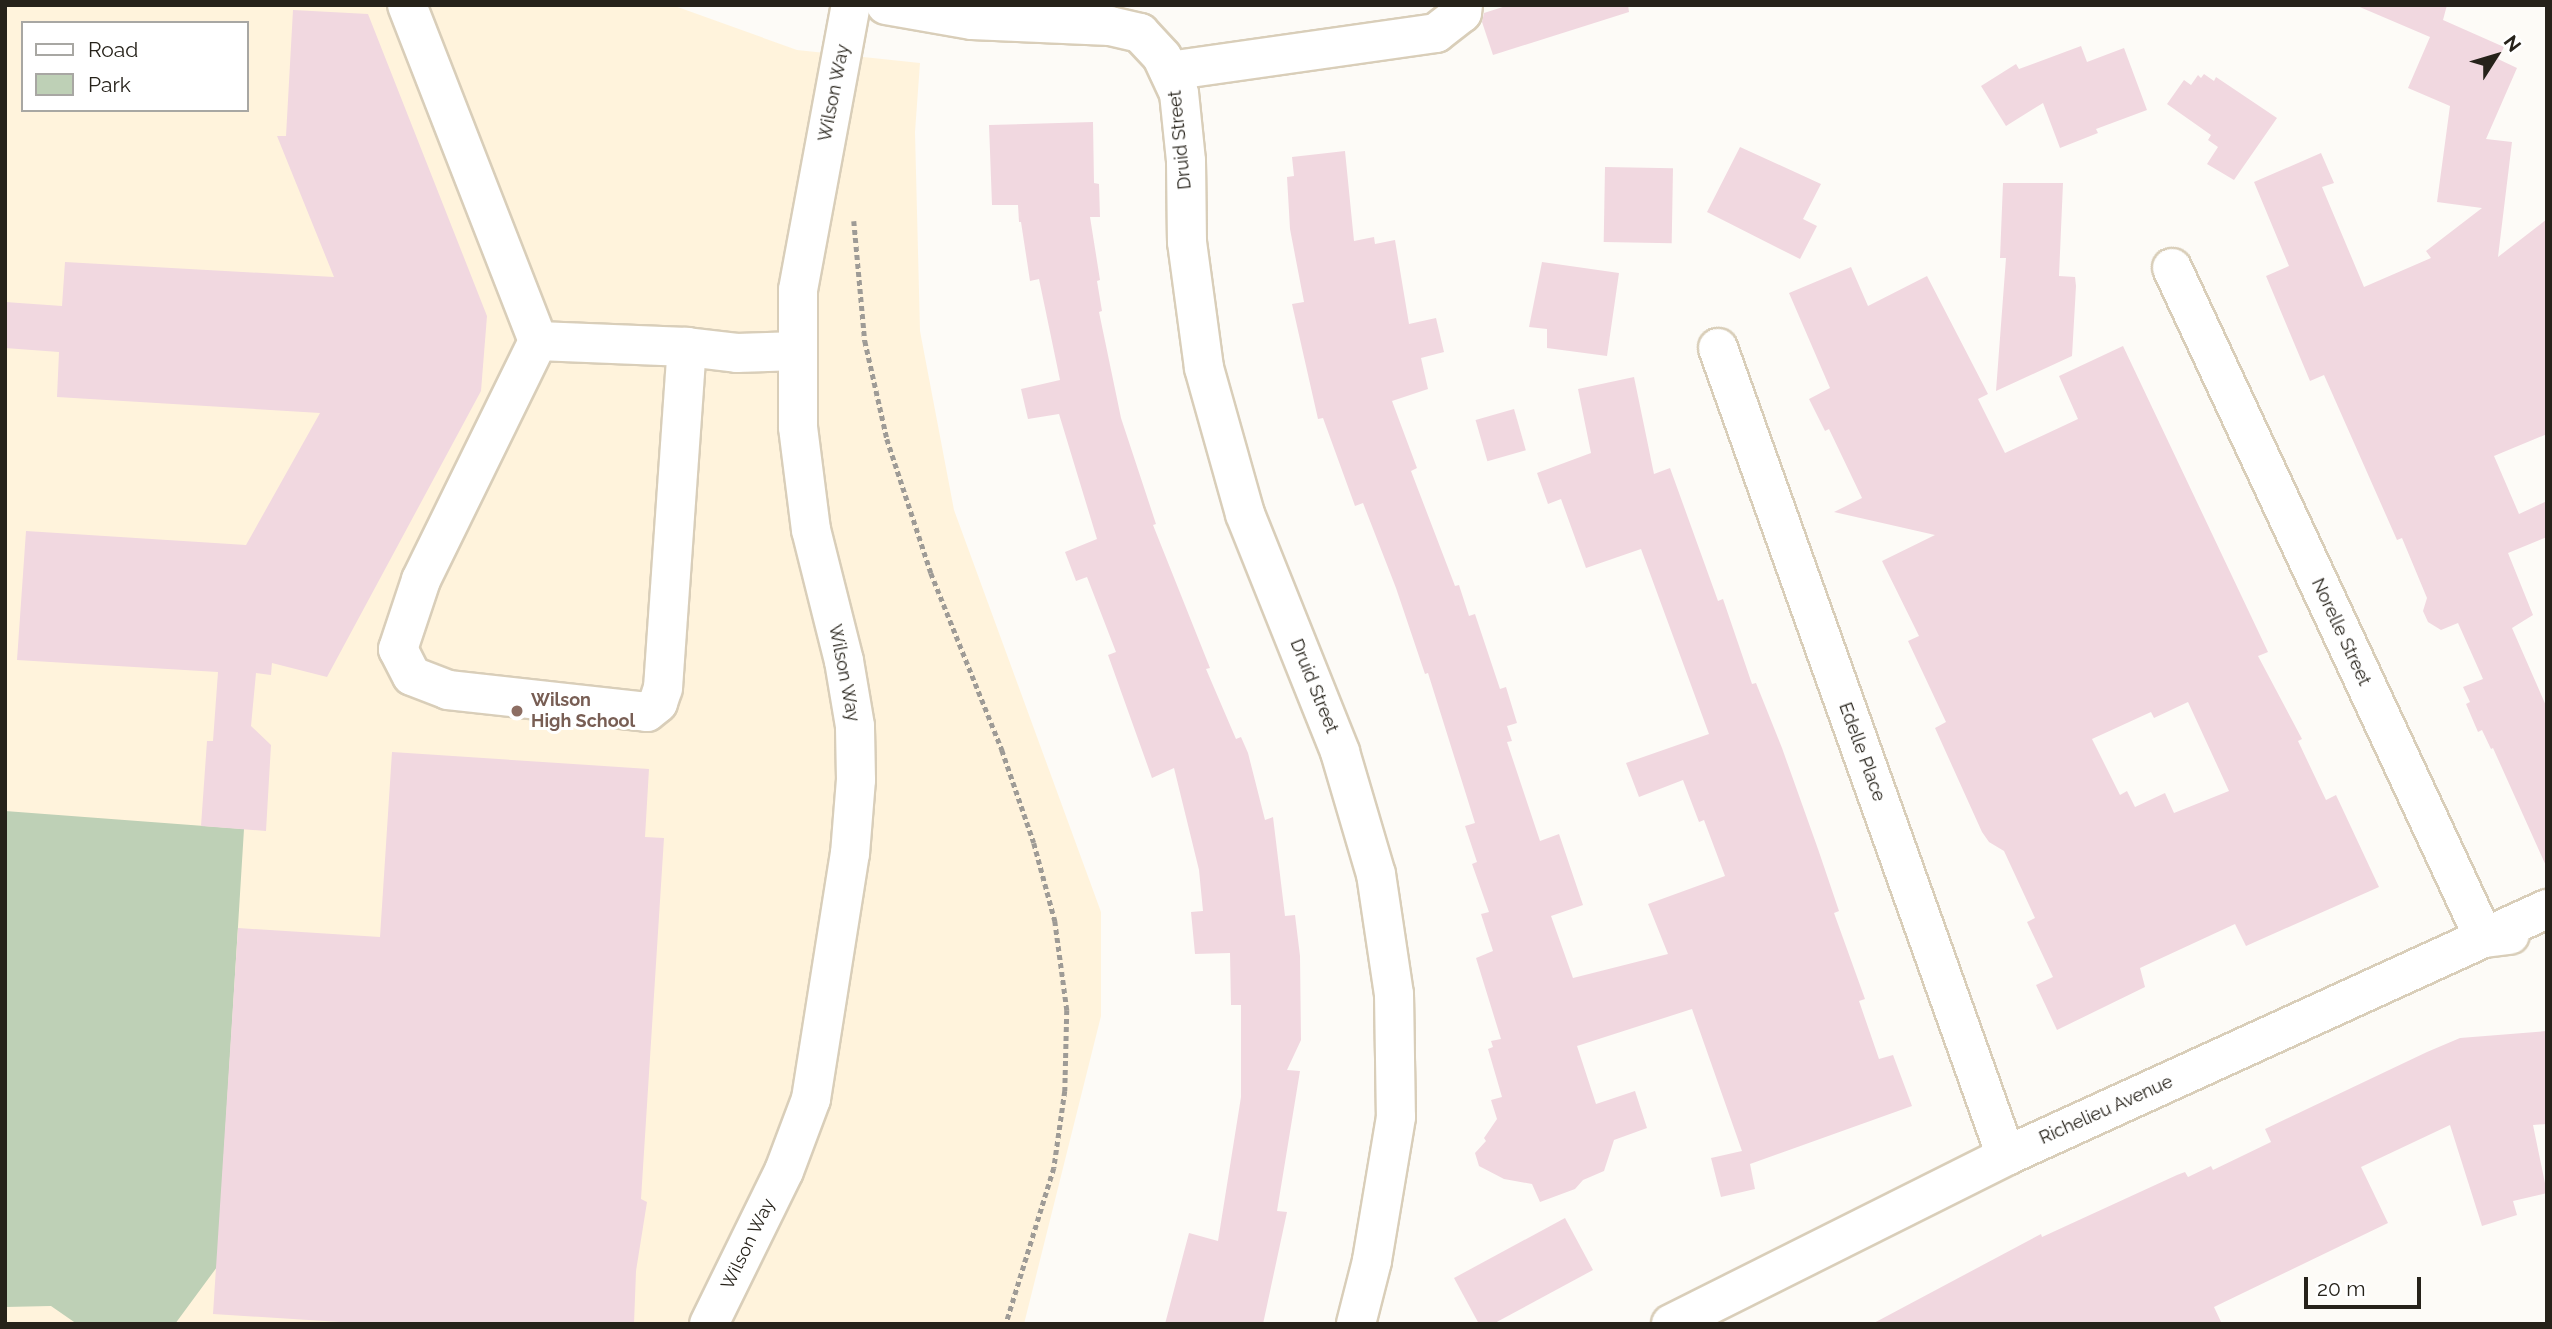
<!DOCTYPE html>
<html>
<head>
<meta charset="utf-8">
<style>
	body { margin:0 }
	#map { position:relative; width:2552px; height:1329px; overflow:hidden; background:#fdfbf7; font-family:Raleway,sans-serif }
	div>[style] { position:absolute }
	.built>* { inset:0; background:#fff3dc }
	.green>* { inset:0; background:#bed0b6 }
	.building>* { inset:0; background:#f1d8e0; transform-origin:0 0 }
	.path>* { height:4.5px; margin-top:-2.25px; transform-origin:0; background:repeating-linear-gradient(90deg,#9e9b96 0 5px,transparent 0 8.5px) }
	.roads { filter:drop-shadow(2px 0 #d9ceb9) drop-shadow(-2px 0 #d9ceb9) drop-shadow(0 2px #d9ceb9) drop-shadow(0 -2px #d9ceb9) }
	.minor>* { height:38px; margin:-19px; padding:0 19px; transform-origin:19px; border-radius:19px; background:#fff }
	.dots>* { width:19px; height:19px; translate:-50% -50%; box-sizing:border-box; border:4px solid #fff; border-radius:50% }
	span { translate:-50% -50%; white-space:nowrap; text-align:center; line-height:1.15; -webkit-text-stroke:6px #fff; paint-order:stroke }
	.street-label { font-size:18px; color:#26221a }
	.education-label { font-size:18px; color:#785e54; font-weight:700 }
	.left { translate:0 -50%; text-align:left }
	.frame { position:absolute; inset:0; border:7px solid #26221a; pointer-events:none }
	.legend { position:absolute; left:21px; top:21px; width:228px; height:91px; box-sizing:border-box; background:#fff; border:2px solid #a8a7a3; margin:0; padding:9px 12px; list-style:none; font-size:21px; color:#26221a }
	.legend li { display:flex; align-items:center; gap:14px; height:35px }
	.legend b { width:35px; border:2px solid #a8a7a3 }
	.north { position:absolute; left:2461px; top:21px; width:70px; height:70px; -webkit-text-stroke:5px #fff; paint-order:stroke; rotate:53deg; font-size:19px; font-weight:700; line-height:28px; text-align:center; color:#26221a }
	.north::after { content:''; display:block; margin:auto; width:24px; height:32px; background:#26221a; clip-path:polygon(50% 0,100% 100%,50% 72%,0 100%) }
	.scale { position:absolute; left:2304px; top:1277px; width:117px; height:32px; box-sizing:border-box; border:4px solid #26221a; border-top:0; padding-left:9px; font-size:21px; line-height:24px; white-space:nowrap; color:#26221a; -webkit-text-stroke:5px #fff; paint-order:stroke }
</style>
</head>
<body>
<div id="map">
	<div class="built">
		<div style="clip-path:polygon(evenodd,5px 5px,672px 5px,797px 50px,920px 63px,915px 132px,920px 331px,954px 510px,1101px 912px,1101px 1016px,1024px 1324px,5px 1324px,5px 5px,23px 23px,247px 23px,247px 110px,23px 110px,23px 23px)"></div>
	</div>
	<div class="green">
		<div style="clip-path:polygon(5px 811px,244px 829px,217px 1267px,175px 1324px,77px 1324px,51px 1306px,5px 1307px)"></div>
	</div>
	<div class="building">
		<div style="clip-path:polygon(1509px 5px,1628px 5px,1629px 12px,1493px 55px,1482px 22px,1484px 13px)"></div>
		<div style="clip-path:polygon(2355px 5px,2447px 5px,2443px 20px,2504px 47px,2498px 59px,2517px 68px,2486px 139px,2512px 142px,2498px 257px,2547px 219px,2547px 434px,2494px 456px,2519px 514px,2547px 501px,2547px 537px,2508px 553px,2533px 615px,2512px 628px,2547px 708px,2547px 868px,2493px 748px,2491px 749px,2482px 730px,2478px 732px,2466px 704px,2470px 702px,2463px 687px,2483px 679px,2458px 623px,2441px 630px,2428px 622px,2423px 611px,2427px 598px,2402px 538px,2397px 540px,2324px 375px,2310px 381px,2266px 276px,2289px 266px,2254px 182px,2321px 153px,2334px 183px,2322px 187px,2364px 287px,2431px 258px,2426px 251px,2482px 208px,2437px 202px,2450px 106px,2408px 88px,2430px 37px)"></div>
		<div style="clip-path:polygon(293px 10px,368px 14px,487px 316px,481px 391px,327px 677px,272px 663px,271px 675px,256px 673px,251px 726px,271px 745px,266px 831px,201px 826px,207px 741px,213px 741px,218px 672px,17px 660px,26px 531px,246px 545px,320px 413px,57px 397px,59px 352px,5px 348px,5px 302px,62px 306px,65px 262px,334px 277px,277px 136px,286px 136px)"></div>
		<div style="clip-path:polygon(2081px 46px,2087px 62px,2124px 48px,2147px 110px,2096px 129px,2098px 133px,2060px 148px,2043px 103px,2006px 126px,1981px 86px,2016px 64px,2019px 69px)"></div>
		<div style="clip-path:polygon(2204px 74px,2214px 81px,2216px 77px,2277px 118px,2234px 180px,2207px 164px,2218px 147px,2208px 140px,2211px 135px,2167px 104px,2184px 80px,2191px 85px,2198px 75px,2201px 78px)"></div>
		<div style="clip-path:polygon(1093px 122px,1094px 183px,1099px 184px,1100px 217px,1090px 217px,1100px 280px,1097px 281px,1102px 311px,1099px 312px,1121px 418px,1156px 524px,1153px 525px,1210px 668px,1206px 669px,1236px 739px,1241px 737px,1248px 753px,1265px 820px,1273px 817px,1285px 916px,1295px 915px,1300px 956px,1301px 1040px,1287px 1070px,1300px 1071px,1277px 1211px,1287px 1212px,1263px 1324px,1165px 1324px,1189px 1233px,1218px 1241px,1241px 1097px,1241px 1005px,1231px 1005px,1230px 953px,1195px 954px,1191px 912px,1203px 911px,1199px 870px,1174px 768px,1152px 778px,1108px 655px,1116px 652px,1087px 577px,1076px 581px,1065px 552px,1097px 539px,1059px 414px,1028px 419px,1021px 389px,1060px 380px,1039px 279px,1030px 281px,1021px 222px,1019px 222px,1018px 205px,992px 205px,989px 125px)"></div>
		<div style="clip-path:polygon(1740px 147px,1821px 184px,1803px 219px,1817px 226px,1800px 259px,1707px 212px)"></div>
		<div style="clip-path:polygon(1345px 151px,1354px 241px,1374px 237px,1375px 244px,1395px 240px,1409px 324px,1436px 318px,1444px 352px,1421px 358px,1428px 389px,1392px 401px,1417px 468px,1411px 471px,1455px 586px,1459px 585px,1469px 616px,1475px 614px,1500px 689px,1506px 687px,1517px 723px,1507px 726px,1512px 741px,1507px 742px,1540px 841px,1559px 834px,1583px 905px,1551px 916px,1573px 978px,1668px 954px,1648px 904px,1725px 876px,1704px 820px,1699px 822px,1683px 780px,1639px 797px,1626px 763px,1709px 734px,1641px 549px,1586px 568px,1561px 499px,1548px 504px,1537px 473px,1591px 453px,1578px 389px,1634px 377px,1654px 474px,1670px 468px,1718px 601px,1723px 599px,1752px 684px,1756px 683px,1782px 748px,1818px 849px,1839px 911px,1834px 913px,1865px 999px,1859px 1001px,1879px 1059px,1893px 1055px,1912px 1106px,1750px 1164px,1755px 1189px,1721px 1197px,1711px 1158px,1742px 1151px,1692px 1009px,1577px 1046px,1596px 1104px,1635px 1091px,1647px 1128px,1614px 1140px,1604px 1171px,1583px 1180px,1575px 1189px,1540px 1202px,1532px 1184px,1504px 1179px,1479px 1166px,1475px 1153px,1486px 1141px,1484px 1138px,1497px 1119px,1491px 1100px,1502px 1097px,1488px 1049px,1493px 1047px,1491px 1041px,1501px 1039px,1476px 958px,1493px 951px,1481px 914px,1489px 912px,1472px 864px,1477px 862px,1465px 826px,1475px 823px,1428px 673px,1425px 674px,1396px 588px,1363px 503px,1355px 506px,1323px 418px,1318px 419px,1292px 304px,1304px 302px,1290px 229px,1287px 177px,1294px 176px,1292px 157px)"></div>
		<div style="left:1605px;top:167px;width:68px;height:75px;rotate:1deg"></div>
		<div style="clip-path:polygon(2003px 183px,2063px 183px,2059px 276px,2075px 277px,2076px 286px,2072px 356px,1996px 391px,2006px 258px,2000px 258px)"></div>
		<div style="clip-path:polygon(1542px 262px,1619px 273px,1607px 356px,1547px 348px,1547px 329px,1529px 327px)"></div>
		<div style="clip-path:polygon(evenodd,1851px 267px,1868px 306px,1927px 276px,1988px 394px,1978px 399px,2005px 453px,2078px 419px,2059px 376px,2123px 346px,2268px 652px,2258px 656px,2302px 739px,2298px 741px,2326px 800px,2336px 795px,2379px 887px,2246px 946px,2235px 924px,2140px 968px,2145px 987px,2057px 1030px,2036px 985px,2053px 977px,2027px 922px,2035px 918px,2004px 851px,1989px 842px,1982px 832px,1935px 728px,1946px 722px,1908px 641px,1919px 636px,1882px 561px,1935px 535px,1834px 512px,1862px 498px,1829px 429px,1825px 431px,1809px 399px,1830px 388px,1789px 293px,1851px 267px,2188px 702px,2229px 791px,2174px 813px,2165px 793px,2135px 807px,2127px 791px,2120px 795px,2092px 739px,2151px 712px,2154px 718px,2188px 702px)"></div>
		<div style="left:1514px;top:409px;width:43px;height:40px;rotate:74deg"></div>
		<div style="clip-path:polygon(392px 752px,649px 769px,645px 837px,664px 838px,641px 1199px,647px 1202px,636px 1271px,634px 1324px,371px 1324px,213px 1314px,238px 928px,380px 937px)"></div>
		<div style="clip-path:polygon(2547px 1031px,2547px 1124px,2533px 1125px,2547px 1193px,2513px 1201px,2517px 1215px,2482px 1226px,2450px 1125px,2361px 1167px,2388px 1223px,2214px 1307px,2222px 1324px,1872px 1324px,2041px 1234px,2042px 1237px,2177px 1175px,2185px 1172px,2188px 1177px,2211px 1166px,2213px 1170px,2271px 1142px,2265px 1129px,2427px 1052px,2460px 1038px)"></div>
		<div style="clip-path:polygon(1565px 1218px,1593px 1270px,1493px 1324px,1479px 1324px,1454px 1278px)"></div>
	</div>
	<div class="path">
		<div style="left:854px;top:221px;width:121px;rotate:84.8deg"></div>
		<div style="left:865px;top:341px;width:100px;rotate:77.3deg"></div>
		<div style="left:887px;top:439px;width:141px;rotate:71.8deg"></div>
		<div style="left:931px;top:573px;width:191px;rotate:68.1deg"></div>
		<div style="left:1002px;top:750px;width:98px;rotate:71deg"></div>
		<div style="left:1034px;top:843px;width:81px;rotate:74.9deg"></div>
		<div style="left:1055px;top:921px;width:90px;rotate:82.3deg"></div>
		<div style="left:1067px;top:1010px;width:81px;rotate:91.4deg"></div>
		<div style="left:1065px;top:1091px;width:78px;rotate:98.1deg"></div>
		<div style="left:1054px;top:1168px;width:163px;rotate:107.1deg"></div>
	</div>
	<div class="roads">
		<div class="minor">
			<div style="left:407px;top:5px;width:361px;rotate:68.7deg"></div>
			<div style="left:538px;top:341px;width:266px;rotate:116.1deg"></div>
			<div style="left:421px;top:580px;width:73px;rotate:108.4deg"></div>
			<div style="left:398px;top:649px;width:30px;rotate:63deg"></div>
			<div style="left:412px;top:676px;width:39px;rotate:21deg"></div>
			<div style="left:448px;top:690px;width:200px;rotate:6.3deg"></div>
			<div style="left:647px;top:712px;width:14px;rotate:-39deg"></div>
			<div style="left:658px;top:703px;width:16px;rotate:-72deg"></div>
			<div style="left:663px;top:688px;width:342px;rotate:-86deg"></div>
			<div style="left:886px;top:5px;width:87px;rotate:9.9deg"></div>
			<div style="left:972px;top:20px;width:138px;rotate:2.5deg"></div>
			<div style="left:1110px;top:26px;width:31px;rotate:13deg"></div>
			<div style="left:1140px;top:33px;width:33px;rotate:47deg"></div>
			<div style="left:1162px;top:57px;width:40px;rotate:65deg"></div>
			<div style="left:1179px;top:93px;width:68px;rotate:84.1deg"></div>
			<div style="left:1186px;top:161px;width:81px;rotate:89.3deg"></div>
			<div style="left:1187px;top:242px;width:127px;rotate:82.3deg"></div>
			<div style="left:1204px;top:368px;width:152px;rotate:74.3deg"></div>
			<div style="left:1245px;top:514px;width:256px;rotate:68.2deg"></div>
			<div style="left:1340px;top:752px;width:127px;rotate:73.6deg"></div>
			<div style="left:1376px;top:874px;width:121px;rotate:81.5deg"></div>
			<div style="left:1394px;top:994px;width:123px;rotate:89.1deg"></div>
			<div style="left:1396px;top:1117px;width:146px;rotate:99.5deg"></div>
			<div style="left:1372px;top:1261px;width:65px;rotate:104.3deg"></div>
			<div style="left:1169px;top:71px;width:270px;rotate:-8.1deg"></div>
			<div style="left:1436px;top:33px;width:33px;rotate:-38deg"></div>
			<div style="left:1462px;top:13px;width:8px;rotate:-83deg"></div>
			<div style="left:2172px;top:268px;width:739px;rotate:65.03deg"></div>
			<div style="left:2484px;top:938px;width:26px;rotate:-7deg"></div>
			<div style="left:538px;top:341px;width:149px;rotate:2.3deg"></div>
			<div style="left:687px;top:347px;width:50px;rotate:6.8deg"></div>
			<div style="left:737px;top:353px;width:61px;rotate:-1.9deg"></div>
			<div style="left:1718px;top:348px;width:858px;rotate:70.38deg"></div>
			<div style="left:709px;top:1324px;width:170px;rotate:-63.9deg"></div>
			<div style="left:784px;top:1171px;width:77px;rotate:-69.4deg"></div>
			<div style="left:811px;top:1099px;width:248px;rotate:-81deg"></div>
			<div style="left:850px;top:854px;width:74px;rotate:-85.4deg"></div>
			<div style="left:856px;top:780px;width:54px;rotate:-91.1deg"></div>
			<div style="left:855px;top:726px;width:66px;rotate:-99.6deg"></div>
			<div style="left:844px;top:661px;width:135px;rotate:-104.1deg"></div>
			<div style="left:811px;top:530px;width:104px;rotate:-97.2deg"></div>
			<div style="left:798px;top:427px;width:137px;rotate:-90deg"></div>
			<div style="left:798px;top:290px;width:290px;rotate:-79.5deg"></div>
			<div style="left:1671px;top:1324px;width:375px;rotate:-26.6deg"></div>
			<div style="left:2006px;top:1156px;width:595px;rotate:-24.54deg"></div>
		</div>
	</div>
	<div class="dots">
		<div style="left:517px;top:711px;background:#8d6e63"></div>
	</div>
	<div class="street-label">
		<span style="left:834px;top:93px;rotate:-79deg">Wilson Way</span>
		<span style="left:1180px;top:140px;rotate:-96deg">Druid Street</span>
		<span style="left:2341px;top:632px;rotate:65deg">Norelle Street</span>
		<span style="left:844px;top:673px;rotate:79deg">Wilson Way</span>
		<span style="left:1314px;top:686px;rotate:68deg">Druid Street</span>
		<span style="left:1862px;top:752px;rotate:70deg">Edelle Place</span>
		<span style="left:2106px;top:1110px;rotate:-24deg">Richelieu Avenue</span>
		<span style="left:748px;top:1244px;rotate:-64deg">Wilson Way</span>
	</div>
	<div class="education-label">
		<span class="left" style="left:531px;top:711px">Wilson<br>High School</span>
	</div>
	<div class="frame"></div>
	<ul class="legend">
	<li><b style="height:9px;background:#fff"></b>Road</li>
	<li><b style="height:19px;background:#bed0b6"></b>Park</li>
	</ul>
	<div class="north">N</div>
	<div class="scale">20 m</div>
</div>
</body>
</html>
